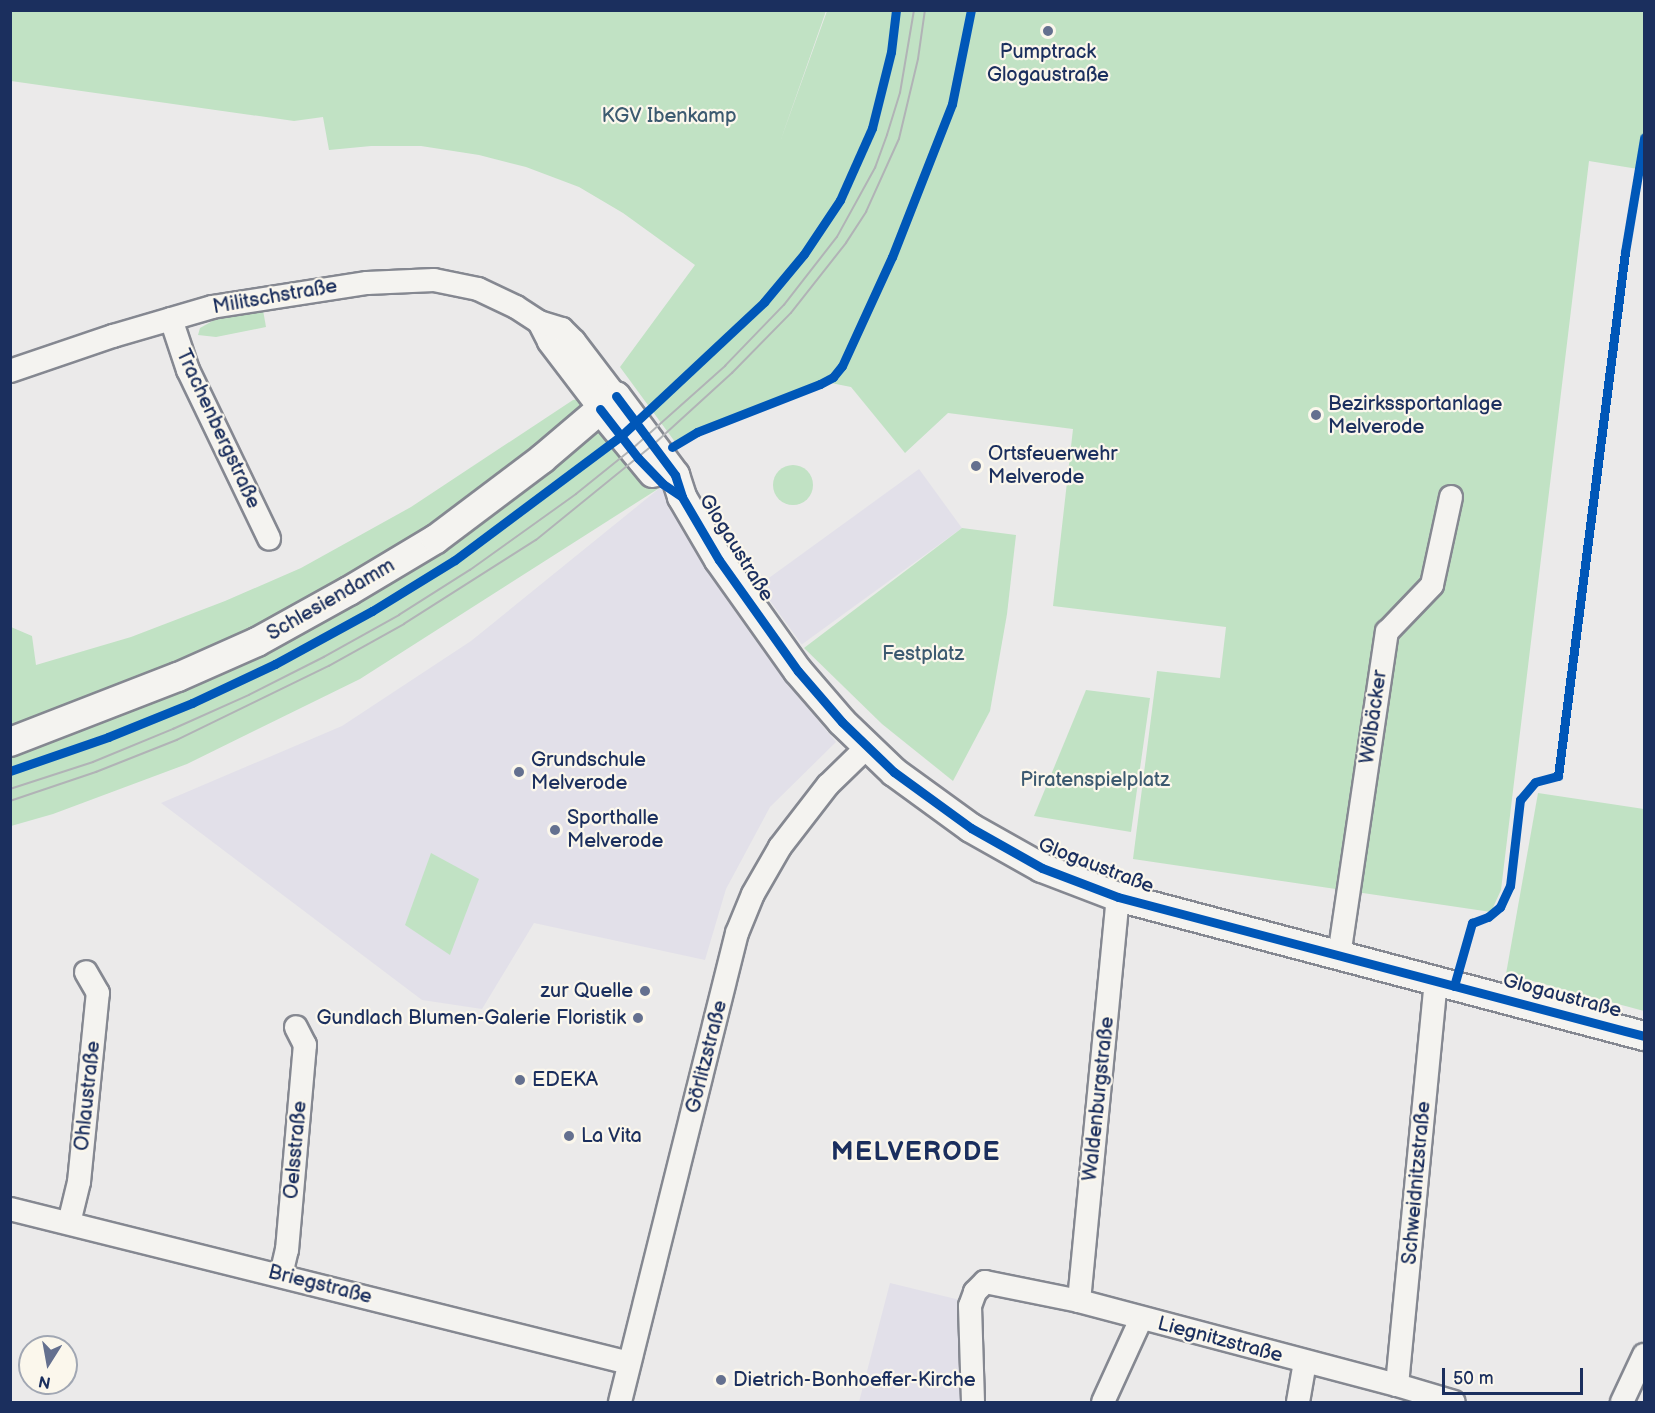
<!DOCTYPE html>
<html>
<head>
<meta charset="utf-8">
<style>
	body { margin:0 }
	#map { position:relative; width:1655px; height:1413px; overflow:hidden; background:#ebeaea; font-family:"Balsamiq Sans",sans-serif }
	div>[style] { position:absolute }
	.built>* { inset:0; background:#e2e0e9; transform-origin:0 0 }
	.green>* { inset:0; background:#c1e2c4 }
	.round { border-radius:50% }
	.roads { filter:drop-shadow(2px 0 #858891) drop-shadow(-2px 0 #858891) drop-shadow(0 2px #858891) drop-shadow(0 -2px #858891) }
	.minor>* { height:22px; margin:-11px; padding:0 11px; transform-origin:11px; border-radius:11px; background:#f4f3f0 }
	.tertiary>* { height:28px; margin:-14px; padding:0 14px; transform-origin:14px; border-radius:14px; background:#f4f3f0 }
	.tram>* { height:1.5px; margin:-0.75px; padding:0 0.75px; transform-origin:0.75px; border-radius:0.75px; background:#b1b3b6 }
	.cycleway>* { height:9px; margin:-4.5px; padding:0 4.5px; transform-origin:4.5px; border-radius:4.5px; background:#0057b8 }
	.dots>* { width:16px; height:16px; translate:-50% -50%; box-sizing:border-box; border:3px solid #fbf7ec; border-radius:50% }
	span { translate:-50% -50%; white-space:nowrap; text-align:center; line-height:1.15; -webkit-text-stroke:4.5px #fbf7ec; paint-order:stroke }
	.poi-label { font-size:20px; color:#1b2f5e }
	.left { translate:0 -50%; text-align:left }
	.right { translate:-100% -50%; text-align:right }
	.park-label { font-size:20px; color:#3c5a70 }
	.street-label { font-size:20px; color:#1b2f5e }
	.district-label { font-size:26px; color:#1b2f5e; font-weight:700; letter-spacing:1.5px }
	.frame { position:absolute; inset:0; border:12px solid #1b2f5e; pointer-events:none }
	.north { position:absolute; left:18px; top:1335px; width:60px; height:60px; box-sizing:border-box; background:#fbf7ec; border:2px solid #a1a7b3; border-radius:50%; rotate:191deg; font-size:16px; font-weight:700; line-height:24px; text-align:center; color:#1b2f5e }
	.north::after { content:''; display:block; margin:auto; width:21px; height:27px; background:#64708f; clip-path:polygon(50% 0,100% 100%,50% 72%,0 100%) }
	.scale { position:absolute; left:1442px; top:1368px; width:141px; height:27px; box-sizing:border-box; border:3px solid #1b2f5e; border-top:0; padding-left:8px; font-size:18px; line-height:21px; white-space:nowrap; color:#1b2f5e; -webkit-text-stroke:4px #fbf7ec; paint-order:stroke }
</style>
</head>
<body>
<div id="map">
	<div class="built">
		<div style="left:919px;top:469px;width:73px;height:198px;rotate:54deg"></div>
		<div style="clip-path:polygon(661px 487px,724px 596px,778px 672px,836px 742px,770px 807px,726px 889px,705px 960px,534px 923px,482px 1009px,422px 1000px,161px 803px,342px 726px,471px 641px)"></div>
		<div style="clip-path:polygon(890px 1283px,960px 1300px,961px 1402px,859px 1402px)"></div>
	</div>
	<div class="green">
		<div style="clip-path:polygon(11px 11px,826px 11px,780px 142px,827px 11px,1644px 11px,1644px 170px,1589px 161px,1501px 890px,1491px 912px,1133px 859px,1157px 671px,1220px 678px,1226px 627px,1053px 606px,1073px 429px,948px 413px,905px 453px,851px 387px,831px 383px,695px 434px,678px 446px,620px 367px,695px 265px,623px 213px,579px 187px,526px 167px,479px 155px,421px 146px,371px 146px,329px 150px,323px 117px,294px 121px,11px 81px)"></div>
		<div style="clip-path:polygon(263px 310px,266px 327px,216px 337px,198px 335px,200px 328px,216px 319px)"></div>
		<div style="clip-path:polygon(588px 397px,661px 487px,360px 679px,187px 764px,53px 814px,11px 826px,11px 627px,32px 636px,36px 665px,131px 637px,225px 601px,301px 568px,411px 507px,573px 400px)"></div>
		<div class="round" style="left:773px;top:465px;width:40px;height:40px"></div>
		<div style="clip-path:polygon(962px 528px,1016px 535px,1007px 614px,990px 711px,953px 781px,882px 724px,804px 648px)"></div>
		<div style="clip-path:polygon(1086px 690px,1150px 698px,1131px 832px,1034px 816px)"></div>
		<div style="clip-path:polygon(1538px 793px,1644px 809px,1644px 1011px,1506px 974px)"></div>
		<div style="clip-path:polygon(431px 853px,479px 879px,450px 955px,405px 925px)"></div>
	</div>
	<div class="roads">
		<div class="minor">
			<div style="left:171px;top:319px;width:54px;rotate:71.6deg"></div>
			<div style="left:188px;top:370px;width:187px;rotate:64.3deg"></div>
			<div style="left:539px;top:322px;width:22px;rotate:63deg"></div>
			<div style="left:549px;top:342px;width:84px;rotate:52.7deg"></div>
			<div style="left:10px;top:371px;width:109px;rotate:-18.8deg"></div>
			<div style="left:113px;top:336px;width:103px;rotate:-16.3deg"></div>
			<div style="left:212px;top:307px;width:157px;rotate:-8.8deg"></div>
			<div style="left:367px;top:283px;width:67px;rotate:-2.6deg"></div>
			<div style="left:434px;top:280px;width:45px;rotate:11.6deg"></div>
			<div style="left:478px;top:289px;width:42px;rotate:25.3deg"></div>
			<div style="left:516px;top:307px;width:27px;rotate:33deg"></div>
			<div style="left:539px;top:322px;width:24px;rotate:17deg"></div>
			<div style="left:562px;top:329px;width:17px;rotate:45deg"></div>
			<div style="left:574px;top:341px;width:69px;rotate:52.6deg"></div>
			<div style="left:1339px;top:956px;width:328px;rotate:-81.6deg"></div>
			<div style="left:1387px;top:632px;width:65px;rotate:-46.2deg"></div>
			<div style="left:1432px;top:585px;width:90px;rotate:-77.8deg"></div>
			<div style="left:10px;top:1209px;width:638px;rotate:13.97deg"></div>
			<div style="left:69px;top:1223px;width:42px;rotate:-76.3deg"></div>
			<div style="left:79px;top:1182px;width:190px;rotate:-84.3deg"></div>
			<div style="left:98px;top:993px;width:24px;rotate:-120deg"></div>
			<div style="left:281px;top:1275px;width:26px;rotate:-77deg"></div>
			<div style="left:287px;top:1250px;width:206px;rotate:-85deg"></div>
			<div style="left:305px;top:1045px;width:20px;rotate:-117deg"></div>
			<div style="left:1079px;top:1301px;width:406px;rotate:-84.5deg"></div>
			<div style="left:1397px;top:1385px;width:406px;rotate:-84.5deg"></div>
			<div style="left:620px;top:1402px;width:483px;rotate:-76deg"></div>
			<div style="left:737px;top:933px;width:42px;rotate:-67.7deg"></div>
			<div style="left:753px;top:894px;width:54px;rotate:-60.1deg"></div>
			<div style="left:780px;top:847px;width:78px;rotate:-52.3deg"></div>
			<div style="left:828px;top:785px;width:54px;rotate:-44.3deg"></div>
			<div style="left:973px;top:1402px;width:96px;rotate:-91.8deg"></div>
			<div style="left:970px;top:1306px;width:15px;rotate:-70deg"></div>
			<div style="left:975px;top:1292px;width:14px;rotate:-45deg"></div>
			<div style="left:985px;top:1282px;width:96px;rotate:11.4deg"></div>
			<div style="left:1079px;top:1301px;width:329px;rotate:14.8deg"></div>
			<div style="left:1397px;top:1385px;width:59px;rotate:16.6deg"></div>
			<div style="left:1103px;top:1402px;width:91px;rotate:-65.4deg"></div>
			<div style="left:1298px;top:1402px;width:41px;rotate:-80.1deg"></div>
			<div style="left:1622px;top:1402px;width:52px;rotate:-64.9deg"></div>
		</div>
		<div class="tertiary">
			<div style="left:600px;top:409px;width:83px;rotate:50.4deg"></div>
			<div style="left:10px;top:742px;width:180px;rotate:-21.2deg"></div>
			<div style="left:178px;top:677px;width:86px;rotate:-23.9deg"></div>
			<div style="left:257px;top:642px;width:105px;rotate:-29deg"></div>
			<div style="left:349px;top:591px;width:101px;rotate:-30.9deg"></div>
			<div style="left:436px;top:539px;width:133px;rotate:-37deg"></div>
			<div style="left:542px;top:459px;width:97px;rotate:-40.4deg"></div>
			<div style="left:616px;top:396px;width:99px;rotate:53.2deg"></div>
			<div style="left:675px;top:475px;width:23px;rotate:72deg"></div>
			<div style="left:682px;top:497px;width:73px;rotate:59.6deg"></div>
			<div style="left:719px;top:560px;width:136px;rotate:54.6deg"></div>
			<div style="left:798px;top:671px;width:67px;rotate:49.2deg"></div>
			<div style="left:842px;top:722px;width:72px;rotate:43.9deg"></div>
			<div style="left:894px;top:772px;width:95px;rotate:36deg"></div>
			<div style="left:971px;top:828px;width:81px;rotate:29.4deg"></div>
			<div style="left:1042px;top:868px;width:81px;rotate:20.9deg"></div>
			<div style="left:1118px;top:897px;width:544px;rotate:14.8deg"></div>
		</div>
	</div>
	<div class="tram">
		<div style="left:10px;top:789px;width:87px;rotate:-18deg"></div>
		<div style="left:93px;top:762px;width:87px;rotate:-22.4deg"></div>
		<div style="left:173px;top:729px;width:83px;rotate:-24.1deg"></div>
		<div style="left:249px;top:695px;width:84px;rotate:-26.9deg"></div>
		<div style="left:324px;top:657px;width:86px;rotate:-29.2deg"></div>
		<div style="left:399px;top:615px;width:84px;rotate:-32.4deg"></div>
		<div style="left:470px;top:570px;width:130px;rotate:-35.6deg"></div>
		<div style="left:576px;top:494px;width:72px;rotate:-38.8deg"></div>
		<div style="left:632px;top:449px;width:125px;rotate:-41.7deg"></div>
		<div style="left:725px;top:366px;width:85px;rotate:-46deg"></div>
		<div style="left:784px;top:305px;width:86px;rotate:-52.1deg"></div>
		<div style="left:837px;top:237px;width:79px;rotate:-61.2deg"></div>
		<div style="left:875px;top:168px;width:35px;rotate:-70deg"></div>
		<div style="left:887px;top:135px;width:44px;rotate:-72.8deg"></div>
		<div style="left:900px;top:93px;width:84px;rotate:-80.4deg"></div>
		<div style="left:10px;top:801px;width:91px;rotate:-18.6deg"></div>
		<div style="left:96px;top:772px;width:87px;rotate:-21.6deg"></div>
		<div style="left:177px;top:740px;width:169px;rotate:-26deg"></div>
		<div style="left:329px;top:666px;width:86px;rotate:-29.2deg"></div>
		<div style="left:404px;top:624px;width:156px;rotate:-32.5deg"></div>
		<div style="left:536px;top:540px;width:151px;rotate:-39.1deg"></div>
		<div style="left:653px;top:445px;width:107px;rotate:-42.3deg"></div>
		<div style="left:732px;top:373px;width:84px;rotate:-45.5deg"></div>
		<div style="left:791px;top:313px;width:89px;rotate:-51.8deg"></div>
		<div style="left:846px;top:243px;width:37px;rotate:-57deg"></div>
		<div style="left:866px;top:212px;width:80px;rotate:-65.7deg"></div>
		<div style="left:899px;top:139px;width:82px;rotate:-76.6deg"></div>
		<div style="left:918px;top:59px;width:49px;rotate:-81.9deg"></div>
	</div>
	<div class="cycleway">
		<div style="left:616px;top:396px;width:99px;rotate:53.2deg"></div>
		<div style="left:675px;top:475px;width:23px;rotate:72deg"></div>
		<div style="left:682px;top:497px;width:73px;rotate:59.6deg"></div>
		<div style="left:719px;top:560px;width:136px;rotate:54.6deg"></div>
		<div style="left:798px;top:671px;width:67px;rotate:49.2deg"></div>
		<div style="left:842px;top:722px;width:72px;rotate:43.9deg"></div>
		<div style="left:894px;top:772px;width:95px;rotate:36deg"></div>
		<div style="left:971px;top:828px;width:81px;rotate:29.4deg"></div>
		<div style="left:1042px;top:868px;width:81px;rotate:20.9deg"></div>
		<div style="left:1118px;top:897px;width:544px;rotate:14.8deg"></div>
		<div style="left:600px;top:409px;width:62px;rotate:52.2deg"></div>
		<div style="left:638px;top:458px;width:36px;rotate:46deg"></div>
		<div style="left:663px;top:484px;width:23px;rotate:34deg"></div>
		<div style="left:672px;top:447px;width:29px;rotate:-31deg"></div>
		<div style="left:697px;top:432px;width:132px;rotate:-21.3deg"></div>
		<div style="left:820px;top:384px;width:15px;rotate:-28deg"></div>
		<div style="left:833px;top:377px;width:14px;rotate:-51deg"></div>
		<div style="left:842px;top:366px;width:120px;rotate:-65.4deg"></div>
		<div style="left:892px;top:257px;width:164px;rotate:-68.6deg"></div>
		<div style="left:952px;top:104px;width:96px;rotate:-78.6deg"></div>
		<div style="left:10px;top:771px;width:104px;rotate:-19.1deg"></div>
		<div style="left:108px;top:737px;width:91px;rotate:-22deg"></div>
		<div style="left:192px;top:703px;width:92px;rotate:-25.2deg"></div>
		<div style="left:275px;top:664px;width:111px;rotate:-28.7deg"></div>
		<div style="left:372px;top:611px;width:97px;rotate:-31.6deg"></div>
		<div style="left:455px;top:560px;width:207px;rotate:-36.8deg"></div>
		<div style="left:621px;top:436px;width:196px;rotate:-43.1deg"></div>
		<div style="left:764px;top:302px;width:62px;rotate:-50.2deg"></div>
		<div style="left:804px;top:254px;width:65px;rotate:-56.3deg"></div>
		<div style="left:840px;top:200px;width:79px;rotate:-66deg"></div>
		<div style="left:872px;top:128px;width:78px;rotate:-76deg"></div>
		<div style="left:891px;top:52px;width:42px;rotate:-83.2deg"></div>
		<div style="left:1454px;top:986px;width:66px;rotate:-74.1deg"></div>
		<div style="left:1472px;top:923px;width:17px;rotate:-21deg"></div>
		<div style="left:1488px;top:917px;width:16px;rotate:-40deg"></div>
		<div style="left:1500px;top:907px;width:23px;rotate:-65deg"></div>
		<div style="left:1510px;top:886px;width:87px;rotate:-83.4deg"></div>
		<div style="left:1520px;top:800px;width:23px;rotate:-50deg"></div>
		<div style="left:1535px;top:782px;width:24px;rotate:-15deg"></div>
		<div style="left:1558px;top:776px;width:528px;rotate:-82.71deg"></div>
		<div style="left:1625px;top:252px;width:116px;rotate:-80.5deg"></div>
	</div>
	<div class="dots">
		<div style="left:1048px;top:31px;background:#64708f"></div>
		<div style="left:1316px;top:415px;background:#64708f"></div>
		<div style="left:976px;top:466px;background:#64708f"></div>
		<div style="left:519px;top:772px;background:#64708f"></div>
		<div style="left:555px;top:830px;background:#64708f"></div>
		<div style="left:645px;top:991px;background:#64708f"></div>
		<div style="left:638px;top:1018px;background:#64708f"></div>
		<div style="left:520px;top:1080px;background:#64708f"></div>
		<div style="left:569px;top:1136px;background:#64708f"></div>
		<div style="left:721px;top:1380px;background:#64708f"></div>
	</div>
	<div class="poi-label">
		<span style="left:1048px;top:64px">Pumptrack<br>Glogaustraße</span>
		<span class="left" style="left:1328px;top:416px">Bezirkssportanlage<br>Melverode</span>
		<span class="left" style="left:988px;top:466px">Ortsfeuerwehr<br>Melverode</span>
		<span class="left" style="left:531px;top:772px">Grundschule<br>Melverode</span>
		<span class="left" style="left:567px;top:830px">Sporthalle<br>Melverode</span>
		<span class="right" style="left:633px;top:991px">zur Quelle</span>
		<span class="right" style="left:626px;top:1018px">Gundlach Blumen-Galerie Floristik</span>
		<span class="left" style="left:532px;top:1080px">EDEKA</span>
		<span class="left" style="left:581px;top:1136px">La Vita</span>
		<span class="left" style="left:733px;top:1380px">Dietrich-Bonhoeffer-Kirche</span>
	</div>
	<div class="park-label">
		<span style="left:669px;top:116px">KGV Ibenkamp</span>
		<span style="left:923px;top:654px">Festplatz</span>
		<span style="left:1095px;top:780px">Piratenspielplatz</span>
	</div>
	<div class="street-label">
		<span style="left:275px;top:297px;rotate:-10deg">Militschstraße</span>
		<span style="left:218px;top:429px;rotate:65deg">Trachenbergstraße</span>
		<span style="left:736px;top:548px;rotate:58deg">Glogaustraße</span>
		<span style="left:331px;top:600px;rotate:-30deg">Schlesiendamm</span>
		<span style="left:1374px;top:717px;rotate:-82deg">Wölbäcker</span>
		<span style="left:1096px;top:866px;rotate:21deg">Glogaustraße</span>
		<span style="left:1562px;top:996px;rotate:15deg">Glogaustraße</span>
		<span style="left:707px;top:1057px;rotate:-76deg">Görlitzstraße</span>
		<span style="left:88px;top:1096px;rotate:-84deg">Ohlaustraße</span>
		<span style="left:1099px;top:1099px;rotate:-84deg">Waldenburgstraße</span>
		<span style="left:296px;top:1150px;rotate:-85deg">Oelsstraße</span>
		<span style="left:1417px;top:1183px;rotate:-85deg">Schweidnitzstraße</span>
		<span style="left:320px;top:1285px;rotate:14deg">Briegstraße</span>
		<span style="left:1220px;top:1340px;rotate:15deg">Liegnitzstraße</span>
	</div>
	<div class="district-label">
		<span style="left:916px;top:1153px">MELVERODE</span>
	</div>
	<div class="frame"></div>
	<div class="north">N</div>
	<div class="scale">50 m</div>
</div>
</body>
</html>
